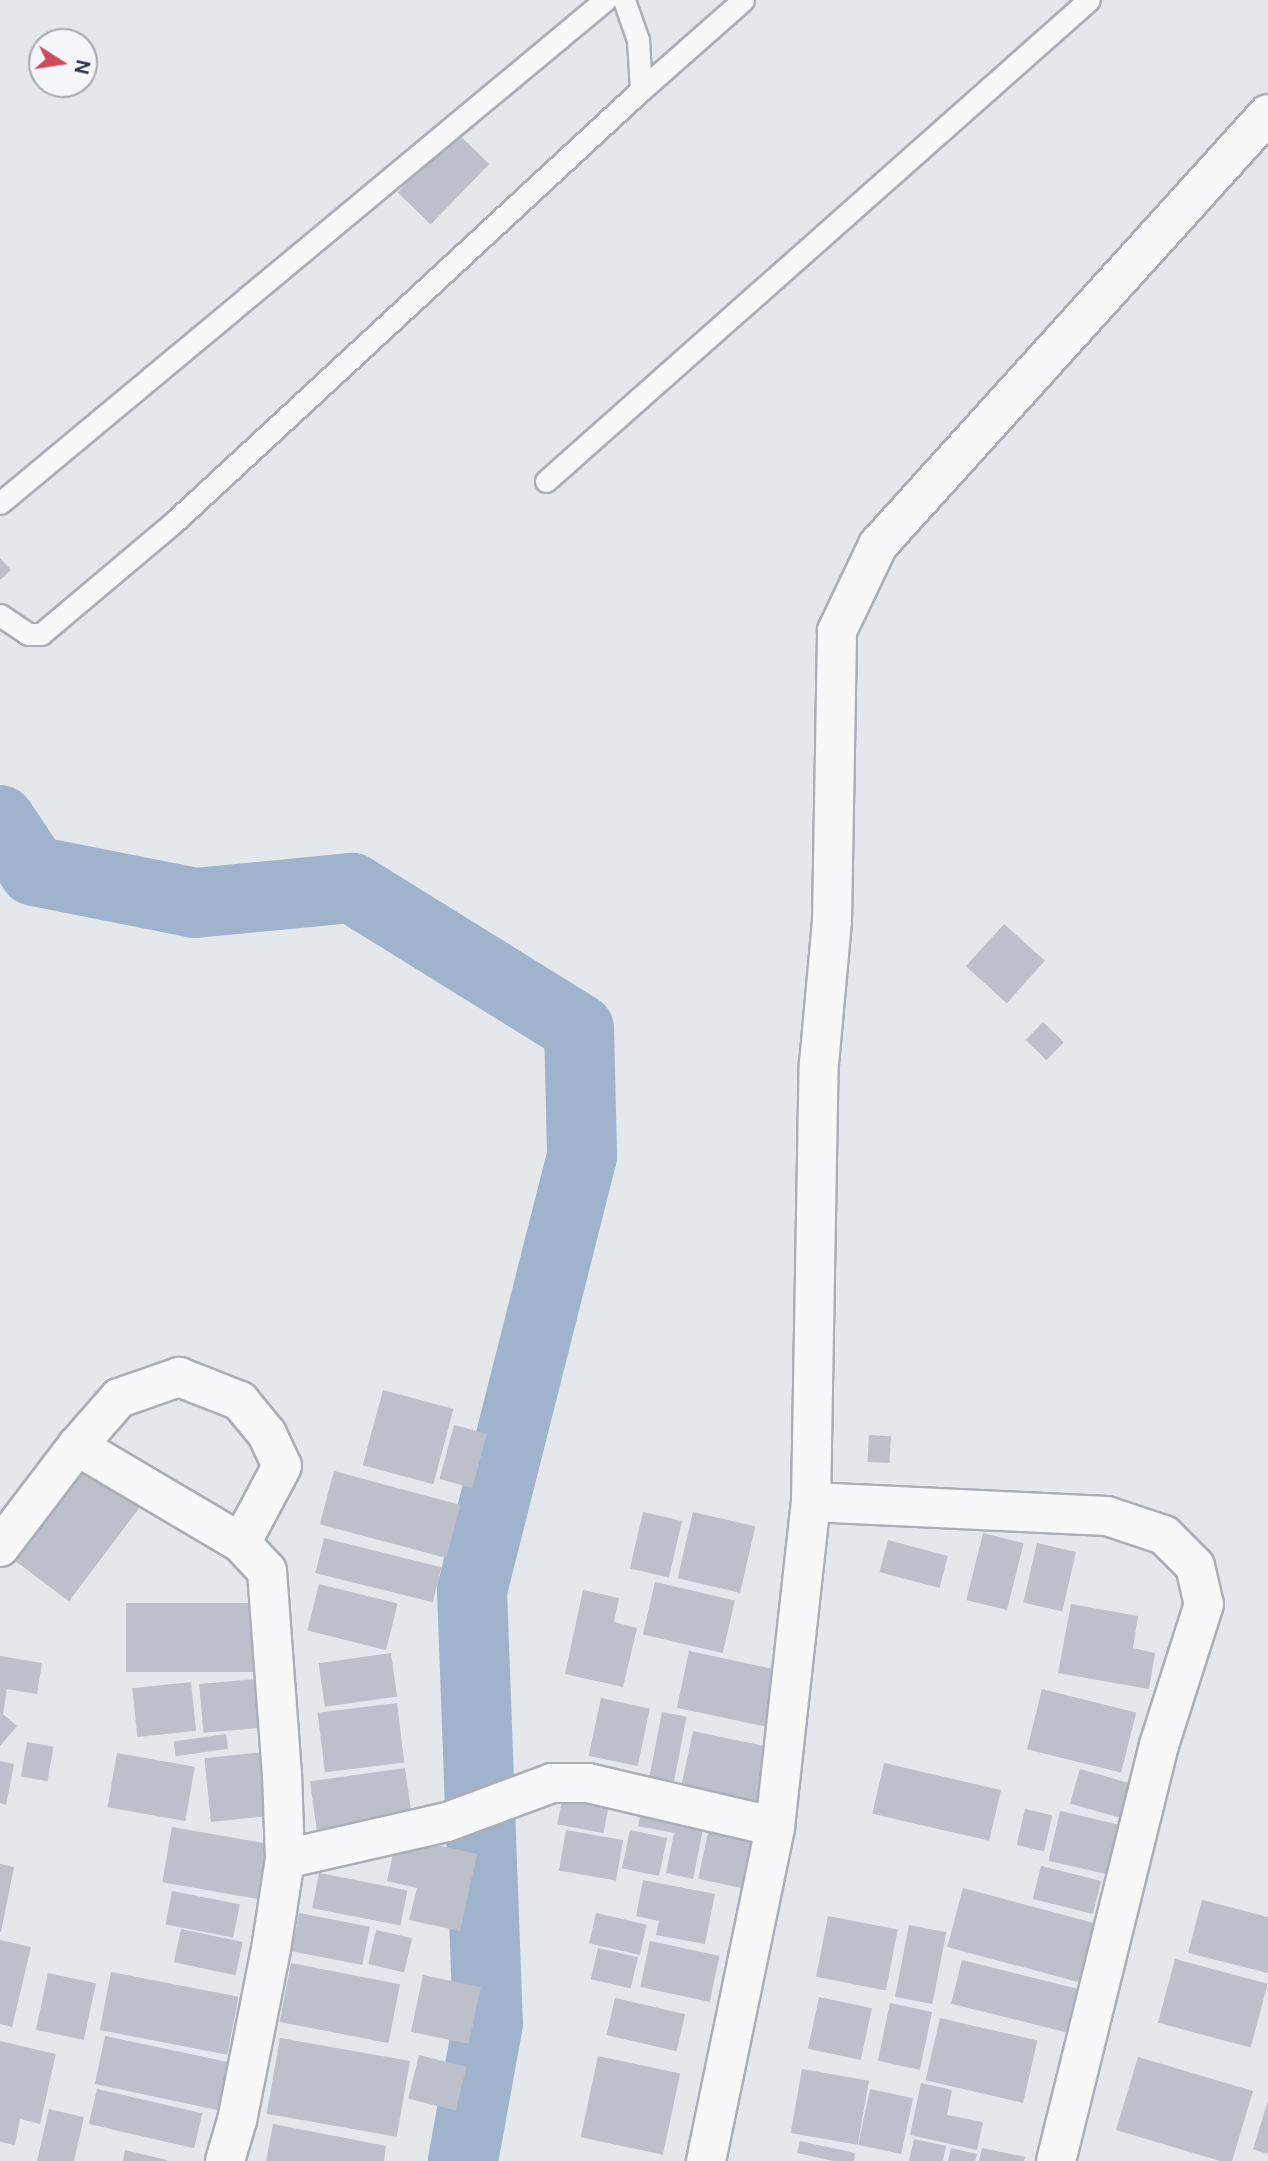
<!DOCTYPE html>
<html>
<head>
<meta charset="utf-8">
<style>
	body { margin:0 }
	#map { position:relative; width:1268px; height:2161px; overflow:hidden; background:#e4e7ec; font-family:"DM Sans",sans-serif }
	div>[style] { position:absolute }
	.river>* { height:70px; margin:-35px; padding:0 35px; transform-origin:35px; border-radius:35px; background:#9fb4cc }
	.building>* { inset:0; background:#bbc0ca; transform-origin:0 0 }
	.roads { filter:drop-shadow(2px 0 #a9aeb7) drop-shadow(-2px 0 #a9aeb7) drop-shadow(0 2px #a9aeb7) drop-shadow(0 -2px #a9aeb7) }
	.lane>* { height:21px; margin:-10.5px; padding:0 10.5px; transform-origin:10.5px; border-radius:10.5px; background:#f7f8fa }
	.street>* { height:38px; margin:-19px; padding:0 19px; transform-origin:19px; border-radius:19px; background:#f7f8fa }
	span { translate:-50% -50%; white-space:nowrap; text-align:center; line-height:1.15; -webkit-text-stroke:5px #f4f6f9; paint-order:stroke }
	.north { position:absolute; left:28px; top:28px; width:70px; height:70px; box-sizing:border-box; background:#f4f6f9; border:2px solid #a4a8b1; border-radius:50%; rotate:102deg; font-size:19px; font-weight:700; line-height:28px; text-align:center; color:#2b3445 }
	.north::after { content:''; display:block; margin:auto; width:24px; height:32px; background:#d1495b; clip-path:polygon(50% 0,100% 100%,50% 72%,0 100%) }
</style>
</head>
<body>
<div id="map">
	<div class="river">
		<div style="left:0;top:820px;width:61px;rotate:56.3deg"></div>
		<div style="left:34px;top:871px;width:164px;rotate:11.2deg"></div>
		<div style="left:195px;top:903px;width:158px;rotate:-5.5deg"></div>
		<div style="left:352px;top:888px;width:267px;rotate:31.8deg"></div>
		<div style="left:579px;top:1029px;width:127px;rotate:88.6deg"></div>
		<div style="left:582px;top:1156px;width:448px;rotate:104.2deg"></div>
		<div style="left:472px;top:1590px;width:433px;rotate:87.9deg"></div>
		<div style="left:488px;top:2023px;width:140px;rotate:100.3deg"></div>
	</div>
	<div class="building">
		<div style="left:456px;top:132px;width:46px;height:84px;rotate:44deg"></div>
		<div style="clip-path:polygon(0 558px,11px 570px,0 580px)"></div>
		<div style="left:1004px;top:924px;width:55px;height:57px;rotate:42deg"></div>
		<div style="left:1043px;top:1022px;width:29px;height:25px;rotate:44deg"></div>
		<div style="left:383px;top:1390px;width:73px;height:78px;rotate:15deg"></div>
		<div style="left:454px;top:1425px;width:34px;height:56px;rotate:15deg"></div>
		<div style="left:869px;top:1435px;width:22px;height:27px;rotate:3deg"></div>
		<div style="left:82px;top:1461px;width:74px;height:120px;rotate:37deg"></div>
		<div style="left:334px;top:1471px;width:131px;height:55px;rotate:15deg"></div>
		<div style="left:643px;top:1512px;width:40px;height:58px;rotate:13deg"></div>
		<div style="left:693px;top:1512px;width:64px;height:68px;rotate:13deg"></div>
		<div style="left:983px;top:1533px;width:42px;height:69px;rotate:14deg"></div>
		<div style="left:324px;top:1538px;width:121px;height:36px;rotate:14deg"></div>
		<div style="left:888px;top:1540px;width:62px;height:33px;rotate:15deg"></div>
		<div style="left:1037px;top:1543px;width:40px;height:61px;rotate:13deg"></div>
		<div style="left:655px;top:1582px;width:82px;height:54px;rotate:13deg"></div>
		<div style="left:319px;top:1584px;width:81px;height:48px;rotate:14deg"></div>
		<div style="clip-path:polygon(583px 1590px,619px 1598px,614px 1622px,637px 1628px,623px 1687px,565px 1674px)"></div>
		<div style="left:126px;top:1603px;width:130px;height:69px"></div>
		<div style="clip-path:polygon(1071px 1604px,1138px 1616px,1133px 1648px,1155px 1653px,1149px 1689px,1058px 1673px)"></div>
		<div style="left:689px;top:1651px;width:94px;height:58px;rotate:12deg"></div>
		<div style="left:391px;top:1653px;width:44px;height:73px;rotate:82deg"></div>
		<div style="clip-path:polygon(0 1656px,42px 1663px,37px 1694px,7px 1689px,3px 1714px,17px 1726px,0 1746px)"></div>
		<div style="left:257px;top:1679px;width:49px;height:58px;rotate:85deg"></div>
		<div style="left:191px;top:1682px;width:49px;height:59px;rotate:84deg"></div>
		<div style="left:1042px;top:1689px;width:97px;height:62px;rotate:14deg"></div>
		<div style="left:601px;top:1698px;width:50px;height:59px;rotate:12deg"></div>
		<div style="left:397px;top:1703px;width:60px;height:80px;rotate:83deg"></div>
		<div style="left:662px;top:1712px;width:25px;height:73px;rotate:11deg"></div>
		<div style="left:693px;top:1731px;width:87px;height:55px;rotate:12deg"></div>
		<div style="left:226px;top:1734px;width:15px;height:53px;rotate:82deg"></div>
		<div style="left:27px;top:1742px;width:27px;height:35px;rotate:10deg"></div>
		<div style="left:264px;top:1752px;width:64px;height:60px;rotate:84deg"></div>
		<div style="left:117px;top:1753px;width:79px;height:55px;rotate:10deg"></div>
		<div style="clip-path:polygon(0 1761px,14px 1764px,6px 1805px,0 1803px)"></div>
		<div style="left:884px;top:1763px;width:120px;height:52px;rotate:13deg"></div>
		<div style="left:405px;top:1768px;width:53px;height:96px;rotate:82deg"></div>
		<div style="left:1080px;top:1769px;width:58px;height:36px;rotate:16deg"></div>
		<div style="left:564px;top:1790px;width:47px;height:35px;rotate:11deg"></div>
		<div style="clip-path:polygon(642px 1807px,705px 1819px,693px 1879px,666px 1873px,674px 1833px,638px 1826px)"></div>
		<div style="left:1025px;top:1809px;width:28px;height:37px;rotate:13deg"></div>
		<div style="left:1060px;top:1811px;width:70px;height:51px;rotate:13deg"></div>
		<div style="left:710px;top:1823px;width:48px;height:57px;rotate:12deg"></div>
		<div style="left:172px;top:1827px;width:105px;height:56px;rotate:10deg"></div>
		<div style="left:566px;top:1830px;width:58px;height:41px;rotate:10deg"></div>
		<div style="left:630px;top:1830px;width:38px;height:39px;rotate:12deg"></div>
		<div style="clip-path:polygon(397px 1836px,477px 1854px,460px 1931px,409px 1920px,417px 1888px,387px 1881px)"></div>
		<div style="clip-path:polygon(0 1864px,14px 1867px,1px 1932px,0 1932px)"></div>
		<div style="left:1041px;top:1866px;width:62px;height:34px;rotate:14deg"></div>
		<div style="left:319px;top:1873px;width:90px;height:36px;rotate:11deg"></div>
		<div style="clip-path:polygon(643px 1880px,715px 1894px,705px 1944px,656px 1935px,659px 1921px,636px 1916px)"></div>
		<div style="left:963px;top:1888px;width:151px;height:61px;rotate:15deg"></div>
		<div style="left:172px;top:1891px;width:69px;height:34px;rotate:11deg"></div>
		<div style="clip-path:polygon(1202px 1900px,1268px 1917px,1268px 1973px,1188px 1953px)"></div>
		<div style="left:299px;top:1913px;width:72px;height:39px;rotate:11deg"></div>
		<div style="left:596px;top:1913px;width:52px;height:31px;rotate:13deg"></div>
		<div style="left:828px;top:1916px;width:71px;height:62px;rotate:11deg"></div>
		<div style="left:909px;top:1925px;width:38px;height:73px;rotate:11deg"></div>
		<div style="left:181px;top:1929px;width:63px;height:34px;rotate:12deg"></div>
		<div style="left:376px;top:1930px;width:37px;height:35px;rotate:13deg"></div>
		<div style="clip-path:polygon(0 1940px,31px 1947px,12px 2027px,0 2024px)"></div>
		<div style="left:650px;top:1941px;width:71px;height:47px;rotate:12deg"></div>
		<div style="left:598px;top:1948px;width:41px;height:32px;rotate:13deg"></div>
		<div style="left:1175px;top:1959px;width:96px;height:66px;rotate:15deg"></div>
		<div style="left:962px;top:1960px;width:129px;height:45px;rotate:14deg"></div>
		<div style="left:291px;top:1963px;width:111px;height:60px;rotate:11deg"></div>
		<div style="left:111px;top:1972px;width:130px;height:59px;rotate:11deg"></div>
		<div style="left:48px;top:1973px;width:49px;height:58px;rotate:12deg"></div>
		<div style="left:423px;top:1975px;width:59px;height:58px;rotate:12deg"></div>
		<div style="left:819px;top:1997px;width:54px;height:53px;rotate:12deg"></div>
		<div style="left:615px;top:1998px;width:72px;height:38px;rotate:13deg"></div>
		<div style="left:890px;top:2003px;width:43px;height:59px;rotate:12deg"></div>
		<div style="left:940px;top:2018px;width:100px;height:64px;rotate:13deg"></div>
		<div style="left:105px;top:2036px;width:129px;height:49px;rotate:12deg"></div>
		<div style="left:280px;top:2038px;width:132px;height:77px;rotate:10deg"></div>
		<div style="clip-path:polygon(0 2041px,56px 2054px,40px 2124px,20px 2119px,15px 2145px,0 2142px)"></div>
		<div style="left:419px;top:2055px;width:49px;height:45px;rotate:14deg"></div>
		<div style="left:598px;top:2056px;width:84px;height:83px;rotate:12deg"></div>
		<div style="clip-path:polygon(1138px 2057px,1253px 2091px,1232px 2161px,1220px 2161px,1116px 2130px)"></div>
		<div style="left:802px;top:2069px;width:68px;height:65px;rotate:10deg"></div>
		<div style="clip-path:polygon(921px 2083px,952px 2090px,947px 2115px,983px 2122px,977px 2150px,910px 2135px)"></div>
		<div style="left:97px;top:2089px;width:108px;height:36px;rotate:13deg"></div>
		<div style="left:870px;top:2089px;width:44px;height:57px;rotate:12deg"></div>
		<div style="clip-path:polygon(1268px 2101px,1268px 2154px,1253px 2149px)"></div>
		<div style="clip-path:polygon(49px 2109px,84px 2117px,74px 2161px,37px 2161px)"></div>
		<div style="clip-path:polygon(273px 2124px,386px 2146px,384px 2161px,266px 2161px)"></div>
		<div style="clip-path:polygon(914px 2139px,946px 2146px,943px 2161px,909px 2161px)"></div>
		<div style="clip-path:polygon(800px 2141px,855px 2153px,854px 2161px,834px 2161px,797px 2153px)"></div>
		<div style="clip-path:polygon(951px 2148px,977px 2154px,975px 2161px,948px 2161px)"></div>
		<div style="clip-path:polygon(982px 2148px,1025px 2157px,1024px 2161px,979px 2161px)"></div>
		<div style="clip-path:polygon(125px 2150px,167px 2160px,167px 2161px,123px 2161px)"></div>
	</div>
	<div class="roads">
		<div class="lane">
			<div style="left:641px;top:90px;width:136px;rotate:-41.4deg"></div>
			<div style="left:546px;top:481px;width:725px;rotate:-41.54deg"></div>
			<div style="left:0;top:503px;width:787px;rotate:-39.74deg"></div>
			<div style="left:0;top:615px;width:34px;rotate:34deg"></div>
			<div style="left:28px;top:634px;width:13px"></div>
			<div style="left:41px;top:634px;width:174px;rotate:-40.1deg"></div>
			<div style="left:174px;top:522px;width:636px;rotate:-42.77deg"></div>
			<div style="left:641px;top:90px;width:50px;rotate:-93.4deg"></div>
			<div style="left:638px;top:40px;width:42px;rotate:-109.3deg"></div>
		</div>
		<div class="street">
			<div style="left:77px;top:1446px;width:64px;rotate:-48.8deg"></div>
			<div style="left:119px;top:1398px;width:64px;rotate:-19.3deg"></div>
			<div style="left:179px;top:1377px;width:66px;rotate:21.5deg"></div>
			<div style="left:240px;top:1401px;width:43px;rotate:50.7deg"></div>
			<div style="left:267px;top:1434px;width:35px;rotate:65deg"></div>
			<div style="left:282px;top:1466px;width:87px;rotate:118deg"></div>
			<div style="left:241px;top:1543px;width:38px;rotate:47deg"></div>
			<div style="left:267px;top:1571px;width:203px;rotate:85.8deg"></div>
			<div style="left:282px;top:1773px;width:86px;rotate:88deg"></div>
			<div style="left:285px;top:1859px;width:91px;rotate:98.8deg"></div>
			<div style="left:271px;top:1949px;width:174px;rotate:101.2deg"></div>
			<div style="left:237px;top:2120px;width:43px;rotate:106.3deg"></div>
			<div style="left:811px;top:1502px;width:296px;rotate:2.7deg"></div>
			<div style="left:1107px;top:1516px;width:60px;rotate:18.4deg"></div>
			<div style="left:1164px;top:1535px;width:44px;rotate:45deg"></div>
			<div style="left:1195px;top:1566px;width:39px;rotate:77deg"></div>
			<div style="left:1204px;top:1604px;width:148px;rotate:107.7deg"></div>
			<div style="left:1159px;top:1745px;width:429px;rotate:103.9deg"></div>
			<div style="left:0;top:1547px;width:127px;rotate:-52.7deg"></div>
			<div style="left:77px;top:1446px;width:191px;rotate:30.6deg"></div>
			<div style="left:285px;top:1859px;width:166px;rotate:-12.9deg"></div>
			<div style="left:447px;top:1822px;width:112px;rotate:-20.4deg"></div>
			<div style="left:552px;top:1783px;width:36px"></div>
			<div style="left:588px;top:1783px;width:192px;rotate:13.2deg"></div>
			<div style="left:706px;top:2161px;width:341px;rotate:-78.3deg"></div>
			<div style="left:775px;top:1827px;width:327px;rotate:-83.7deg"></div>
			<div style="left:811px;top:1502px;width:438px;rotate:-89deg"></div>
			<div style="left:819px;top:1064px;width:144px;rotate:-84.8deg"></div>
			<div style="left:832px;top:921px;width:290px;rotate:-89deg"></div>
			<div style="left:837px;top:631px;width:95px;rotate:-64.5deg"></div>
			<div style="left:878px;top:545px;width:581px;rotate:-47.86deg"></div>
		</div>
	</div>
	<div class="north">N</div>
</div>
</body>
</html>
